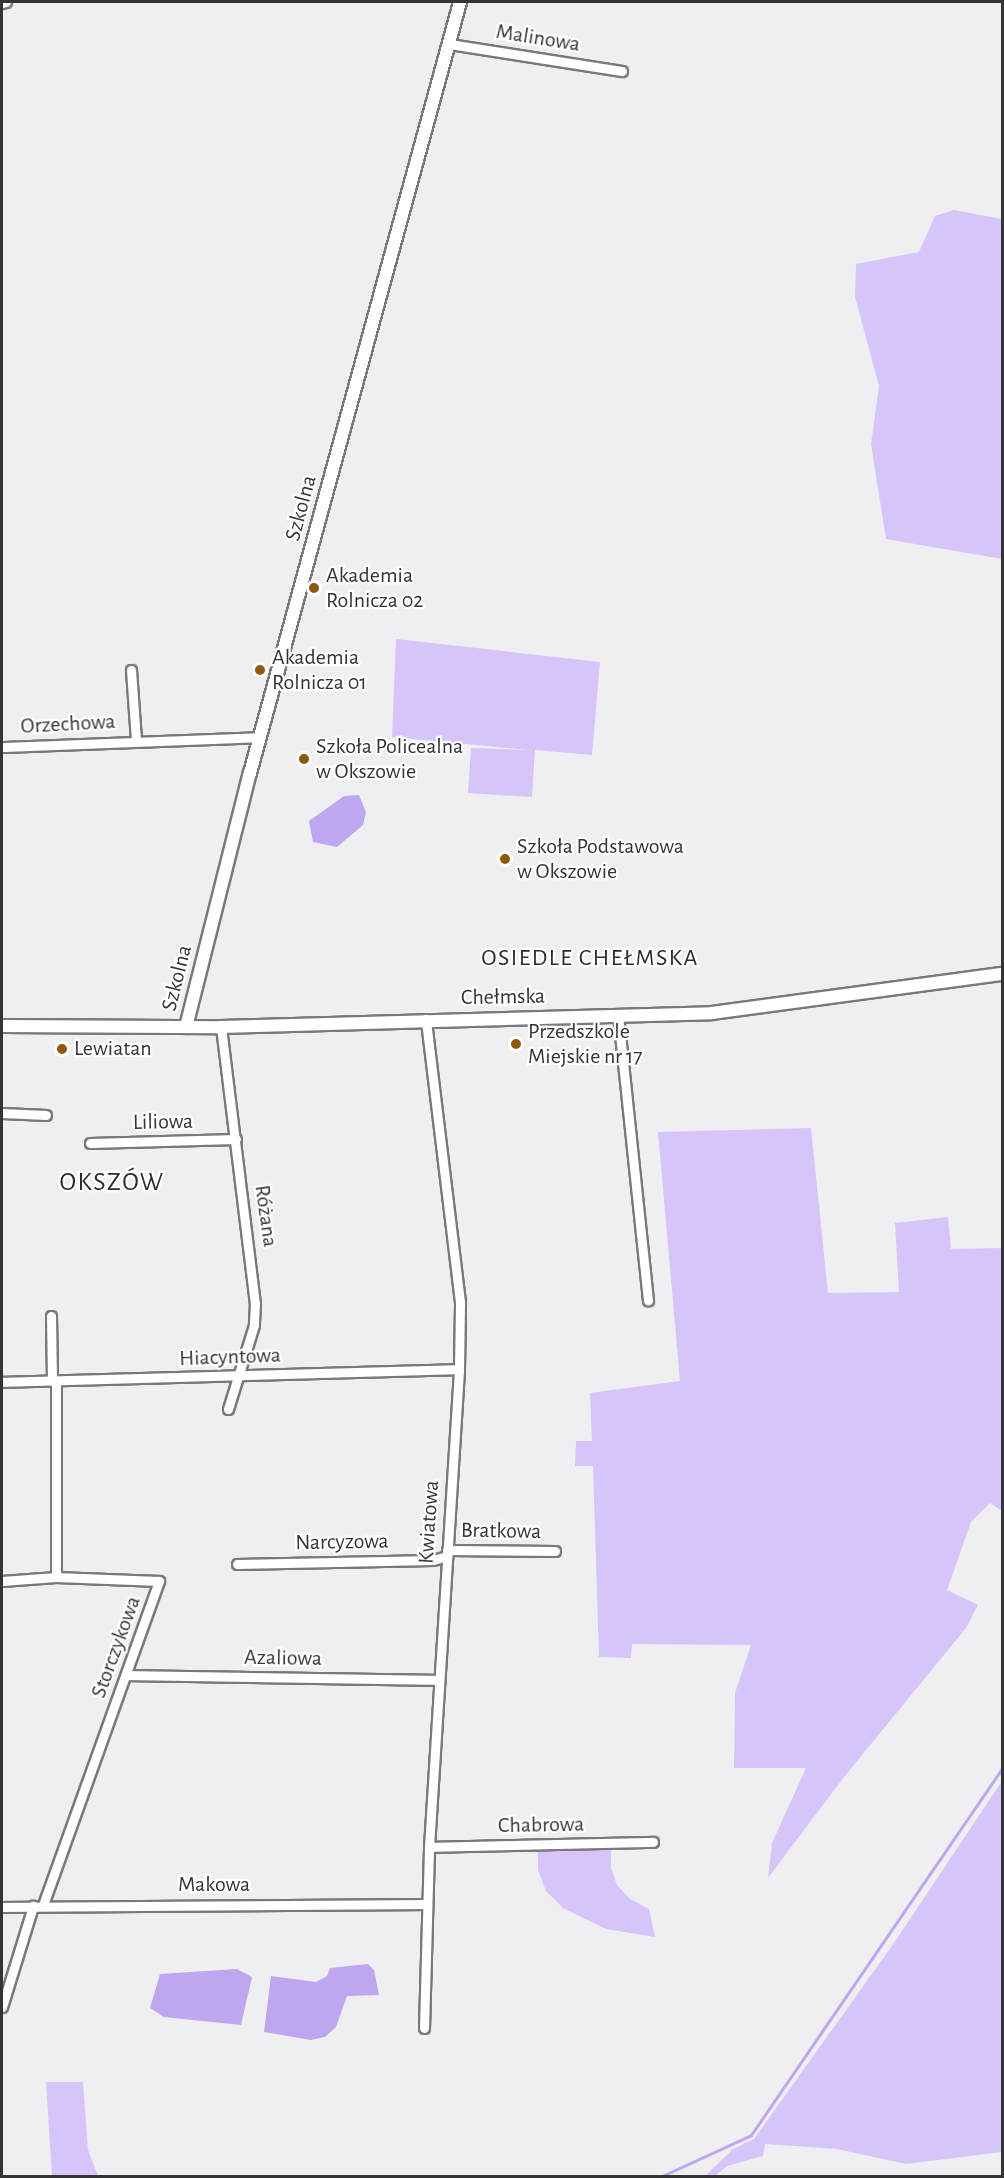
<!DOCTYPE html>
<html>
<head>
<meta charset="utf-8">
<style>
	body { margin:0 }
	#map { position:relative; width:1004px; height:2178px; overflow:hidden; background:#efeef1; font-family:"Alegreya Sans",sans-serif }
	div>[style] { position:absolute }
	.green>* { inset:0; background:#d6c5fb }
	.water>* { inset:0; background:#bfa7ef }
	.stream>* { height:3px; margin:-1.5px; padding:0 1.5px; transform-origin:1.5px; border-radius:1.5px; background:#bfa7ef }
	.roads { filter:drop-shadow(2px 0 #79787b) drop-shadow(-2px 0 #79787b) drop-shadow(0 2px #79787b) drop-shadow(0 -2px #79787b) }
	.street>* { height:9px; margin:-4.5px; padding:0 4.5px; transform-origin:4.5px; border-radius:4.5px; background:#fff }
	.secondary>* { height:12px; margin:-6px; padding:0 6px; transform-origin:6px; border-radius:6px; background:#fff }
	.dots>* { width:16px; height:16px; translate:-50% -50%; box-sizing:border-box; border:3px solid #fff; border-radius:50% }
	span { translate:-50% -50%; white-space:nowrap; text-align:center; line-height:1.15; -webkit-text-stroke:4.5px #fff; paint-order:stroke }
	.street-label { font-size:22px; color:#353435 }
	.poi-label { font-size:22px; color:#353435 }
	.left { translate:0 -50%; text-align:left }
	.neighbourhood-label { font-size:24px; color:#2d2c2f; letter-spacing:1.5px }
	.quarter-label { font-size:26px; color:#2d2c2f; letter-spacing:1.5px }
	.frame { position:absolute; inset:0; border:3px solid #353435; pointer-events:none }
</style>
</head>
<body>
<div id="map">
	<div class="green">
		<div style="clip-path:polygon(954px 210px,1002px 219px,1002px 559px,886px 539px,871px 444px,879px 386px,855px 297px,856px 264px,919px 252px,935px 216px)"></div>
		<div style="clip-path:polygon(396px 639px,600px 662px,592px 755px,535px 750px,532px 797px,468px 793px,471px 748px,529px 750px,392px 737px)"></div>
		<div style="clip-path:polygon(811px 1128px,828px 1293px,899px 1292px,895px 1223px,948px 1217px,951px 1249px,1002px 1248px,1002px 1511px,990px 1503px,971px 1522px,947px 1590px,978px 1605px,966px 1628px,844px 1777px,768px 1878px,772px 1843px,806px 1768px,734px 1768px,735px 1693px,751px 1645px,632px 1644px,631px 1658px,599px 1657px,593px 1466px,575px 1466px,576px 1441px,592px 1441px,590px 1393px,680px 1381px,658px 1132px)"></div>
		<div style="clip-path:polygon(1002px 1781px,1002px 2152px,906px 2164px,837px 2149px,765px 2144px,763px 2156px,727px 2166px,715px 2176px,705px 2176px,733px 2149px,754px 2139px,894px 1943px)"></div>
		<div style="clip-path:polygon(611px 1847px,611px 1868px,617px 1885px,630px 1899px,649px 1909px,655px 1937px,606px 1929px,563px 1908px,546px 1891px,538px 1870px,538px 1849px)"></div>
		<div style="clip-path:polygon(46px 2082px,83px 2082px,88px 2150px,98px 2176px,52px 2176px)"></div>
	</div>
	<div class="water">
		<div style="clip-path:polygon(359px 795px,366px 812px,363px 825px,337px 847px,313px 842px,309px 821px,344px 796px)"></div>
		<div style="clip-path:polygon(368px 1964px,374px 1970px,379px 1995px,347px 1996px,336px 2027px,325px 2037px,311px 2040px,264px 2032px,271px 1976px,316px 1982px,327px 1976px,330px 1968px)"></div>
		<div style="clip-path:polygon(237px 1969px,252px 1977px,241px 2025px,164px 2017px,150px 2008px,160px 1974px)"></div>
	</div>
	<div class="stream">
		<div style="left:662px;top:2176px;width:98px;rotate:-24.7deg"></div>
		<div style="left:751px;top:2135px;width:444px;rotate:-55.6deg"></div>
	</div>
	<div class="roads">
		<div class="street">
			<div style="left:2px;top:3px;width:4px;rotate:-14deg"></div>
			<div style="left:449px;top:44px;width:175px;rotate:8.9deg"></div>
			<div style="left:131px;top:670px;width:70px;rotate:85.9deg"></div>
			<div style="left:2px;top:747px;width:258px;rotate:-2.2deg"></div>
			<div style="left:618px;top:1015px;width:287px;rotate:84deg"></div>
			<div style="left:221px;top:1027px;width:278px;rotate:83deg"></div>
			<div style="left:255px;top:1303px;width:22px;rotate:93deg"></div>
			<div style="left:254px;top:1325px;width:88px;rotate:107.2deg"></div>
			<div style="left:2px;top:1113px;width:44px;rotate:2.6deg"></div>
			<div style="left:90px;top:1143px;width:146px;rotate:-1.6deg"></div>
			<div style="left:51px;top:1316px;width:65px;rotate:89.1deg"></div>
			<div style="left:2px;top:1382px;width:457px;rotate:-1.6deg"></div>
			<div style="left:447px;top:1550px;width:108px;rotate:0.5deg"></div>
			<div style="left:237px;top:1564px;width:196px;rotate:-1.2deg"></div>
			<div style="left:433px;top:1560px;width:15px;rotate:-16deg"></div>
			<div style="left:56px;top:1577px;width:194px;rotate:-90deg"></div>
			<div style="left:2px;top:1581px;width:54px;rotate:-4.2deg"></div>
			<div style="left:56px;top:1577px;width:103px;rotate:2.2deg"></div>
			<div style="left:159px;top:1581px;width:344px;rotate:109.7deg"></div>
			<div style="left:127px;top:1675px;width:312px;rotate:0.9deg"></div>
			<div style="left:429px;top:1847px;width:224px;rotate:-1.3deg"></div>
			<div style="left:2px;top:1907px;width:425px;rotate:-0.4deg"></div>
			<div style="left:2px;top:2007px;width:106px;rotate:-72.9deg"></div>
			<div style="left:424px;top:2028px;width:181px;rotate:-88.4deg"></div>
			<div style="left:429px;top:1847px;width:479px;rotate:-86.4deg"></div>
			<div style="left:459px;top:1369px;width:67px;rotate:-89.1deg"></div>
			<div style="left:460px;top:1302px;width:285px;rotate:-96.9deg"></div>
		</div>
		<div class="secondary">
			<div style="left:2px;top:1026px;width:219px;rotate:0.3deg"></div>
			<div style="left:221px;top:1027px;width:491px;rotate:-1.6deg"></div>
			<div style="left:712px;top:1013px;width:293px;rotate:-7.7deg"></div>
			<div style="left:186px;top:1027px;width:262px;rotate:-75.9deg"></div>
			<div style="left:250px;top:773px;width:799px;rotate:-74.76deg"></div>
		</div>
	</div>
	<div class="dots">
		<div style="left:314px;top:588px;background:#8f580d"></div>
		<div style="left:260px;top:670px;background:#8f580d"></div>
		<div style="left:304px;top:759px;background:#8f580d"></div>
		<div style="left:505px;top:859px;background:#8f580d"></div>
		<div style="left:516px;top:1044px;background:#8f580d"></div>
		<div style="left:62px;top:1049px;background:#8f580d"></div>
	</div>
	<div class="street-label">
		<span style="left:538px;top:38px;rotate:9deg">Malinowa</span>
		<span style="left:301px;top:508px;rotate:-75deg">Szkolna</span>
		<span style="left:68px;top:724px;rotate:-3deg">Orzechowa</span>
		<span style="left:177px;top:978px;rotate:-76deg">Szkolna</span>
		<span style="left:503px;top:997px;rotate:-1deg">Chełmska</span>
		<span style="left:163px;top:1122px;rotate:-1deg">Liliowa</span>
		<span style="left:266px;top:1216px;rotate:82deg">Różana</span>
		<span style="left:230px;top:1357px;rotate:-2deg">Hiacyntowa</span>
		<span style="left:429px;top:1522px;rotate:-86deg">Kwiatowa</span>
		<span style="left:501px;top:1531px;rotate:1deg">Bratkowa</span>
		<span style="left:342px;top:1542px;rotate:-1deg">Narcyzowa</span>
		<span style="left:116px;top:1647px;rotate:-70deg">Storczykowa</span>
		<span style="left:283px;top:1658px;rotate:1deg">Azaliowa</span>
		<span style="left:541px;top:1825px;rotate:-1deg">Chabrowa</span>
		<span style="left:214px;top:1885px">Makowa</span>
	</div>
	<div class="poi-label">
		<span class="left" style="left:326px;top:588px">Akademia<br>Rolnicza 02</span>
		<span class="left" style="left:272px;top:670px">Akademia<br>Rolnicza 01</span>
		<span class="left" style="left:316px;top:759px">Szkoła Policealna<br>w Okszowie</span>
		<span class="left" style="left:517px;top:859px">Szkoła Podstawowa<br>w Okszowie</span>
		<span class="left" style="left:528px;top:1044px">Przedszkole<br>Miejskie nr 17</span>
		<span class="left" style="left:74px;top:1049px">Lewiatan</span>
	</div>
	<div class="neighbourhood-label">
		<span style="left:590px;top:959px">OSIEDLE CHEŁMSKA</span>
	</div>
	<div class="quarter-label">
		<span style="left:112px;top:1183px">OKSZÓW</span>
	</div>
	<div class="frame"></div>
</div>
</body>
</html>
